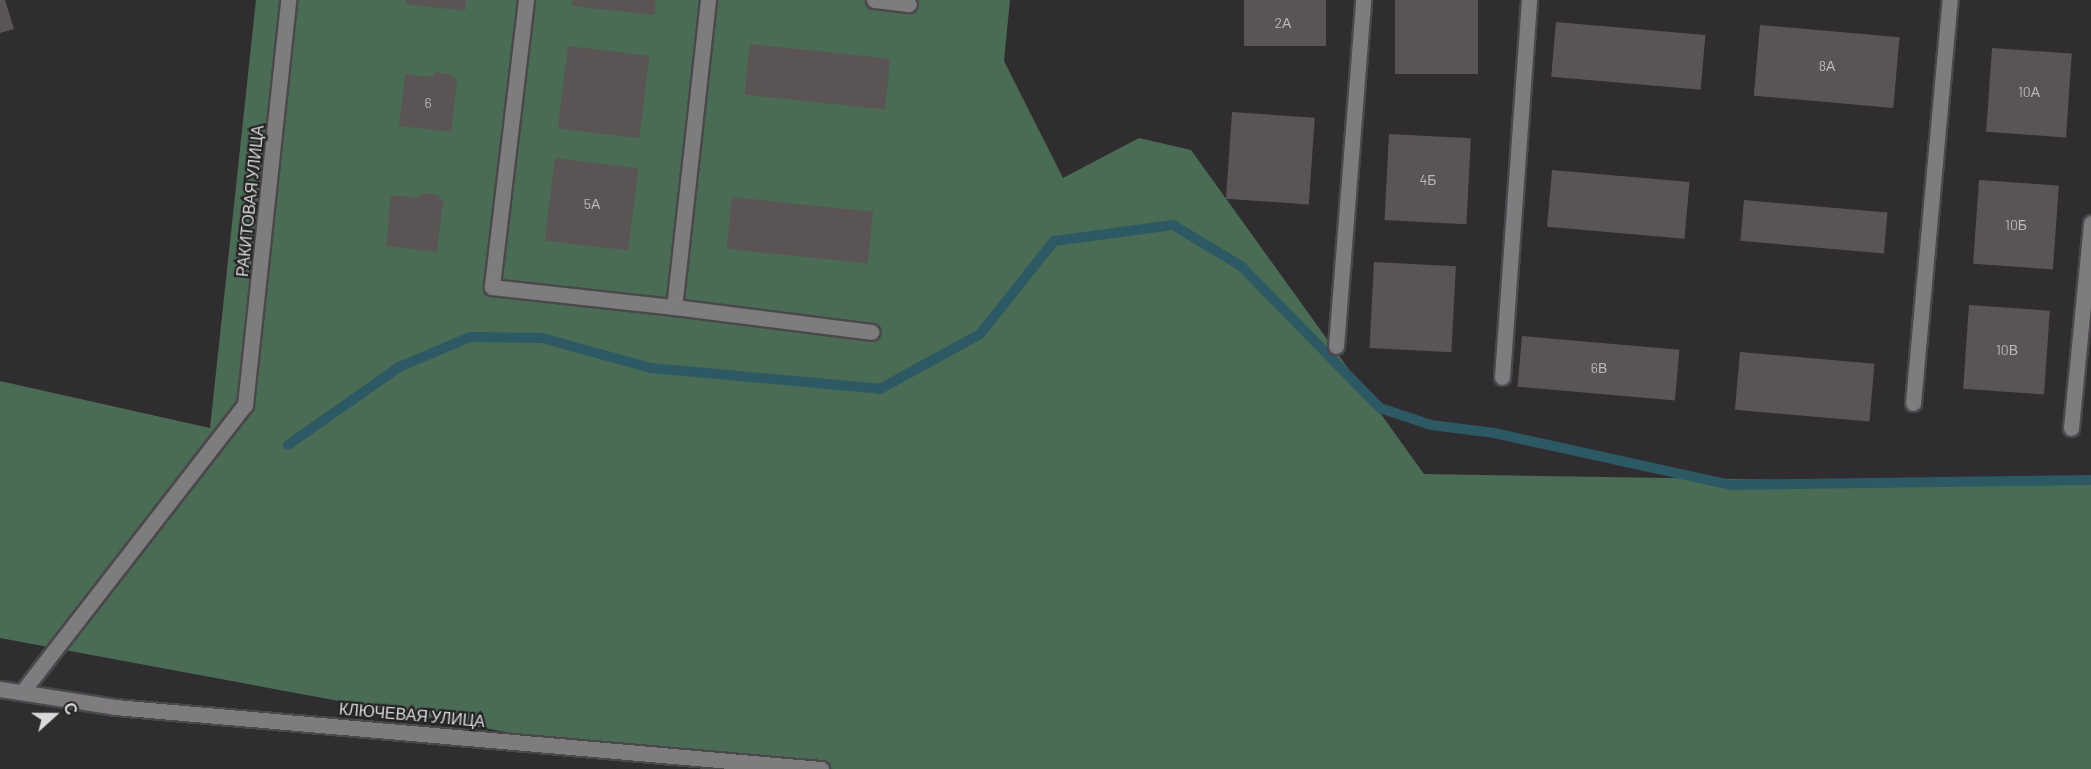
<!DOCTYPE html>
<html>
<head>
<meta charset="utf-8">
<style>
	body { margin:0 }
	#map { position:relative; width:2091px; height:769px; overflow:hidden; background:#2f2d30; font-family:Barlow,sans-serif }
	div>[style] { position:absolute }
	.forest>* { inset:0; background:#4b6c54 }
	.stream>* { height:10px; margin:-5px; padding:0 5px; transform-origin:5px; border-radius:5px; background:#2c5964 }
	.building>* { inset:0; background:#5a5554; transform-origin:0 0 }
	.roads { filter:drop-shadow(2px 0 #4a484b) drop-shadow(-2px 0 #4a484b) drop-shadow(0 2px #4a484b) drop-shadow(0 -2px #4a484b) }
	.minor>* { height:15px; margin:-7.5px; padding:0 7.5px; transform-origin:7.5px; border-radius:7.5px; background:#7f7c80 }
	.secondary>* { height:15px; margin:-7.5px; padding:0 7.5px; transform-origin:7.5px; border-radius:7.5px; background:#7f7c80 }
	span { translate:-50% -50%; white-space:nowrap; text-align:center; line-height:1.15; -webkit-text-stroke:4.5px #262326; paint-order:stroke }
	.number-label { font-size:14px; color:#bab8b9 }
	.number-label span { -webkit-text-stroke-width:0 }
	.street-label { font-size:16px; color:#dad9db }
	.north { position:absolute; left:24px; top:685px; width:60px; height:60px; -webkit-text-stroke:4px #262326; paint-order:stroke; rotate:69deg; font-size:16px; font-weight:700; line-height:24px; text-align:center; color:#dad9db }
	.north::after { content:''; display:block; margin:auto; width:21px; height:27px; background:#dad9db; clip-path:polygon(50% 0,100% 100%,50% 72%,0 100%) }
</style>
</head>
<body>
<div id="map">
	<div class="forest">
		<div style="clip-path:polygon(256px 0,1010px 0,1004px 61px,1063px 178px,1139px 138px,1191px 150px,1424px 474px,2091px 485px,2091px 769px,834px 769px,603px 750px,0 638px,0 381px,210px 428px)"></div>
	</div>
	<div class="stream">
		<div style="left:288px;top:445px;width:136px;rotate:-35.1deg"></div>
		<div style="left:399px;top:367px;width:77px;rotate:-22.9deg"></div>
		<div style="left:470px;top:337px;width:72px;rotate:0.8deg"></div>
		<div style="left:542px;top:338px;width:113px;rotate:15.4deg"></div>
		<div style="left:651px;top:368px;width:230px;rotate:5.2deg"></div>
		<div style="left:880px;top:389px;width:114px;rotate:-28.8deg"></div>
		<div style="left:980px;top:334px;width:119px;rotate:-51.5deg"></div>
		<div style="left:1054px;top:241px;width:120px;rotate:-7.7deg"></div>
		<div style="left:1173px;top:225px;width:79px;rotate:31.1deg"></div>
		<div style="left:1241px;top:266px;width:199px;rotate:45.6deg"></div>
		<div style="left:1380px;top:408px;width:54px;rotate:18.4deg"></div>
		<div style="left:1431px;top:425px;width:64px;rotate:7.2deg"></div>
		<div style="left:1494px;top:433px;width:242px;rotate:12.4deg"></div>
		<div style="left:1730px;top:485px;width:361px;rotate:-0.8deg"></div>
	</div>
	<div class="building">
		<div style="clip-path:polygon(0 0,5px 0,14px 29px,0 33px)"></div>
		<div style="clip-path:polygon(406px 0,466px 0,465px 11px,406px 4px)"></div>
		<div style="clip-path:polygon(573px 0,656px 0,654px 15px,572px 6px)"></div>
		<div style="left:1244px;top:0;width:82px;height:46px"></div>
		<div style="left:1395px;top:0;width:83px;height:74px"></div>
		<div style="left:1556px;top:22px;width:150px;height:55px;rotate:5deg"></div>
		<div style="left:1760px;top:25px;width:140px;height:71px;rotate:5deg"></div>
		<div style="left:750px;top:44px;width:141px;height:51px;rotate:6deg"></div>
		<div style="left:568px;top:46px;width:82px;height:83px;rotate:7deg"></div>
		<div style="left:1992px;top:48px;width:80px;height:84px;rotate:4deg"></div>
		<div style="clip-path:polygon(436px 72px,451px 75px,457px 80px,451px 132px,399px 126px,405px 74px,431px 77px)"></div>
		<div style="left:1232px;top:112px;width:83px;height:87px;rotate:4deg"></div>
		<div style="left:1389px;top:134px;width:82px;height:86px;rotate:3deg"></div>
		<div style="left:555px;top:158px;width:84px;height:83px;rotate:7deg"></div>
		<div style="left:1552px;top:170px;width:138px;height:57px;rotate:5deg"></div>
		<div style="left:1979px;top:180px;width:80px;height:84px;rotate:4deg"></div>
		<div style="clip-path:polygon(423px 193px,438px 195px,443px 201px,437px 252px,386px 246px,391px 195px,417px 198px)"></div>
		<div style="left:732px;top:197px;width:142px;height:52px;rotate:6deg"></div>
		<div style="left:1744px;top:200px;width:144px;height:41px;rotate:5deg"></div>
		<div style="left:1374px;top:262px;width:82px;height:86px;rotate:3deg"></div>
		<div style="left:1969px;top:305px;width:81px;height:84px;rotate:4deg"></div>
		<div style="left:1522px;top:336px;width:158px;height:51px;rotate:5deg"></div>
		<div style="left:1740px;top:352px;width:135px;height:58px;rotate:5deg"></div>
	</div>
	<div class="roads">
		<div class="minor">
			<div style="left:526px;top:0;width:289px;rotate:96.8deg"></div>
			<div style="left:492px;top:287px;width:183px;rotate:6.3deg"></div>
			<div style="left:708px;top:0;width:309px;rotate:96.3deg"></div>
			<div style="left:674px;top:307px;width:199px;rotate:7.2deg"></div>
			<div style="left:874px;top:0;width:35px;rotate:7deg"></div>
			<div style="left:1336px;top:346px;width:347px;rotate:-85.5deg"></div>
			<div style="left:1502px;top:377px;width:378px;rotate:-85.9deg"></div>
			<div style="left:1913px;top:403px;width:405px;rotate:-84.8deg"></div>
			<div style="left:2071px;top:428px;width:206px;rotate:-84.4deg"></div>
			<div style="left:22px;top:692px;width:363px;rotate:-52.2deg"></div>
			<div style="left:245px;top:405px;width:407px;rotate:-83.9deg"></div>
		</div>
		<div class="secondary">
			<div style="left:0;top:689px;width:116px;rotate:8.9deg"></div>
			<div style="left:115px;top:707px;width:709px;rotate:5.02deg"></div>
		</div>
	</div>
	<div class="number-label">
		<span style="left:1283px;top:23px">2А</span>
		<span style="left:1827px;top:66px">8А</span>
		<span style="left:2029px;top:92px">10А</span>
		<span style="left:428px;top:103px">6</span>
		<span style="left:1428px;top:180px">4Б</span>
		<span style="left:592px;top:204px">5А</span>
		<span style="left:2016px;top:225px">10Б</span>
		<span style="left:2007px;top:350px">10В</span>
		<span style="left:1599px;top:368px">6В</span>
	</div>
	<div class="street-label">
		<span style="left:250px;top:201px;rotate:-84deg">РАКИТОВАЯ УЛИЦА</span>
		<span style="left:412px;top:715px;rotate:5deg">КЛЮЧЕВАЯ УЛИЦА</span>
	</div>
	<div class="north">С</div>
</div>
</body>
</html>
